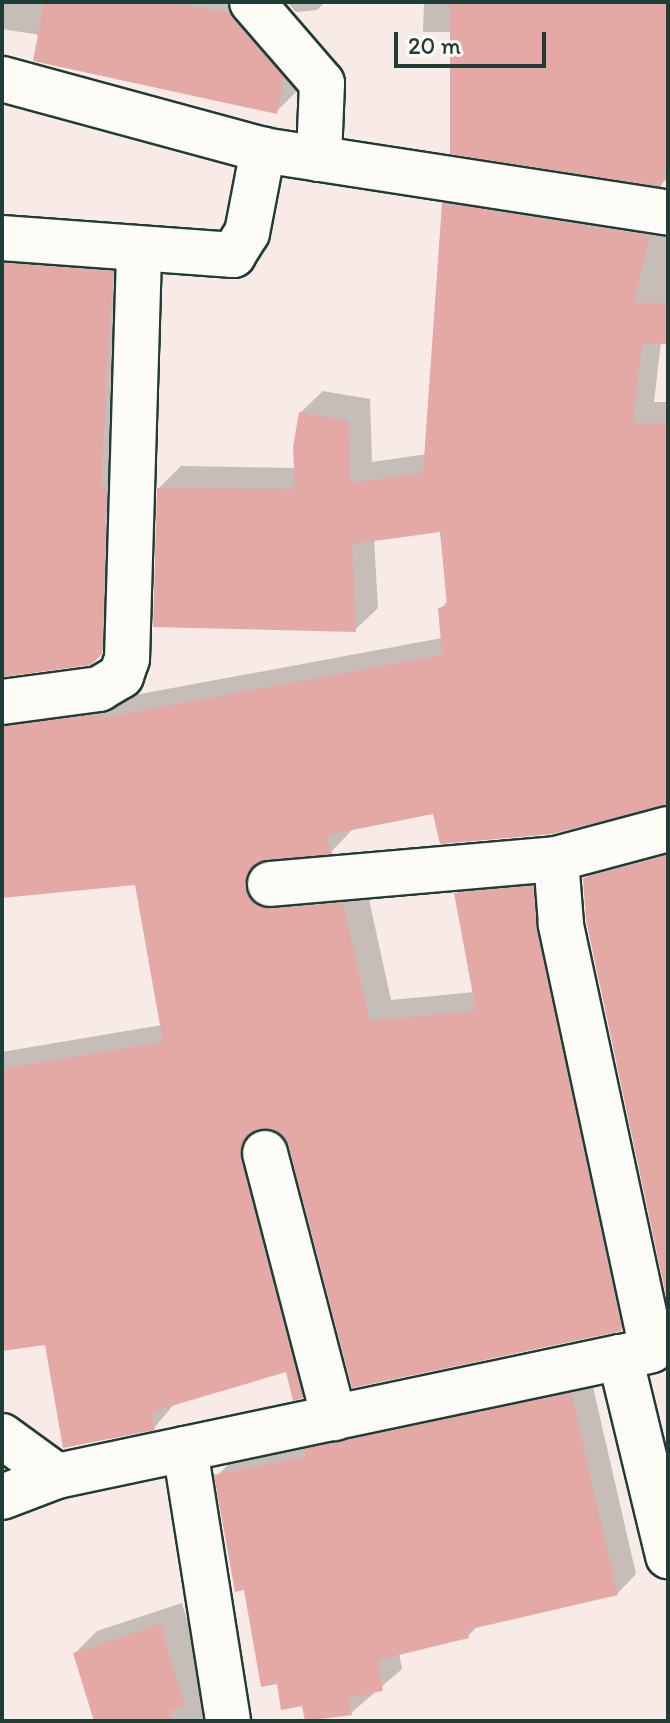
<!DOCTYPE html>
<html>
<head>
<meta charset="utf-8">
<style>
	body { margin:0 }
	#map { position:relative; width:670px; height:1723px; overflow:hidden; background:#f8ebe7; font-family:Itim,sans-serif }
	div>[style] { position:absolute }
	.shadow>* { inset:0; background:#0003 }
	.building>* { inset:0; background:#e4a9a5 }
	.roads { filter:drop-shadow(2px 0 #1f3d34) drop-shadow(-2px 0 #1f3d34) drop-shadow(0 2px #1f3d34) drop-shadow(0 -2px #1f3d34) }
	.street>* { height:44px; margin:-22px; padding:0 22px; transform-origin:22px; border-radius:22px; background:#fdfcf7 }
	span { translate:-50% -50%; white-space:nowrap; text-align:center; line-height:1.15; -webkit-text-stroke:6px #fdfcf7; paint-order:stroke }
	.frame { position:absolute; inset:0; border:4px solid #1f3d34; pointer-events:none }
	.scale { position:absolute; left:394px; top:32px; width:152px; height:36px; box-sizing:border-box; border:4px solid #1f3d34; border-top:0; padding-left:10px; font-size:24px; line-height:28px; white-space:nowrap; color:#1f3d34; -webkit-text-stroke:6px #fdfcf7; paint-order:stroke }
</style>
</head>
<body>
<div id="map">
	<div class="shadow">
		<div style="clip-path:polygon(2px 2px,261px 2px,305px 55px,298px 90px,276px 112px,40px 35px,2px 29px)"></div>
		<div style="clip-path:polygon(287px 2px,325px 2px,317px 10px,296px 12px)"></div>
		<div style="clip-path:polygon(424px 2px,668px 2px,668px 177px,661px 185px,452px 32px,423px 32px)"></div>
		<div style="clip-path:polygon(466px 182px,668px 227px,668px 342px,661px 342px,654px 402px,668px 402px,668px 805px,434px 812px,353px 829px,331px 852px,266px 863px,365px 881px,391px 1000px,475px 992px,456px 894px,478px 872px,555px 865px,644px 1307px,621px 1329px,291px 1146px,283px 1133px,264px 1128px,324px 1374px,302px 1397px,288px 1370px,175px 1403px,154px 1428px,47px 1342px,2px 1349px,2px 1052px,162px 1025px,137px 883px,2px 896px,2px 687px,124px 697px,442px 638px,440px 609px,449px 600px,442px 530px,374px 539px,378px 608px,355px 630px,159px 488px,181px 466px,296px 468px,300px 413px,323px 391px,370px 399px,372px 462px,427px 454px,444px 204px)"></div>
		<div style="clip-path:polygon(2px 231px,135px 250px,124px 630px,90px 663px,2px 677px)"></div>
		<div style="clip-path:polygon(668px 838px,668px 1206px,585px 879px,607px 856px)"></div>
		<div style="clip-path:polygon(590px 1374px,636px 1574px,617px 1594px,479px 1625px,468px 1636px,399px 1653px,402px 1669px,351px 1713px,304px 1704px,278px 1682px,217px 1476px,236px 1456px)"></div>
		<div style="clip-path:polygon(182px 1603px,206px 1682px,200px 1688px,204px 1721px,96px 1721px,75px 1653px,97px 1631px)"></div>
	</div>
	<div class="building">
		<div style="clip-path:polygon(44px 2px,170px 2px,231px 13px,284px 77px,277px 114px,33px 61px)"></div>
		<div style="clip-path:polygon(450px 2px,668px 2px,668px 158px,661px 187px,450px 154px)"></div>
		<div style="clip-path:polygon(442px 203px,650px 236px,634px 303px,668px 303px,668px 344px,642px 343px,633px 423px,668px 423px,668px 805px,552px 834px,440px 844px,433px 814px,327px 835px,332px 854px,256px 863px,245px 887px,250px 899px,271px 909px,343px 903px,370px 1021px,476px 1011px,454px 893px,533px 886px,537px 929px,622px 1331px,352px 1388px,289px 1147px,282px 1135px,259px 1129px,247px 1136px,241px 1159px,303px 1398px,293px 1401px,286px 1372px,151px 1412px,155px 1430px,63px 1448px,45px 1345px,2px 1351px,2px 1069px,163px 1042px,135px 885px,2px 898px,2px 726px,103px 714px,102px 718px,442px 655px,438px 608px,447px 606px,440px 532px,352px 544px,356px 632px,153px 627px,157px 488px,295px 489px,293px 447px,299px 412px,349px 421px,350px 483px,423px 473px)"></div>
		<div style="clip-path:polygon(2px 263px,113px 271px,101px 487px,107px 487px,102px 654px,91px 665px,2px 677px)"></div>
		<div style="clip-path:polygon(668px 855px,668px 1305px,586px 920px,583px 878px)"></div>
		<div style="clip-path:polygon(571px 1393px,618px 1595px,467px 1630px,469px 1638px,378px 1660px,383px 1691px,348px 1698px,352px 1715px,305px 1721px,302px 1706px,281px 1710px,277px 1684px,261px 1687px,244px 1590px,235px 1592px,214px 1475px,306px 1457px,304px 1449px)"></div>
		<div style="clip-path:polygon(160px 1624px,185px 1706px,170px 1711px,173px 1721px,94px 1721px,73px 1653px)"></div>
	</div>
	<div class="roads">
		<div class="street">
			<div style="left:252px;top:2px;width:107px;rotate:49.2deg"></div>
			<div style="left:322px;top:83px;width:76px;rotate:92.3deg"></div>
			<div style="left:2px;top:79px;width:270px;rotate:15.2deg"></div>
			<div style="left:263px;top:150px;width:410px;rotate:8.8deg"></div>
			<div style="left:2px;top:238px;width:232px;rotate:4.2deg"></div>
			<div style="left:233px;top:255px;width:26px;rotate:-58deg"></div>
			<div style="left:247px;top:233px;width:85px;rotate:-79.1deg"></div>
			<div style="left:2px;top:702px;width:98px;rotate:-7.6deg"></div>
			<div style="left:99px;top:689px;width:26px;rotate:-31deg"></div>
			<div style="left:121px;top:676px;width:18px;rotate:-71deg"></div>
			<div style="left:127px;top:659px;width:409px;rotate:-88.3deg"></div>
			<div style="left:270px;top:884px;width:287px;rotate:-5deg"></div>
			<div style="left:265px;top:1153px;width:274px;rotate:75.4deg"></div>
			<div style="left:652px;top:1350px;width:436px;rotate:-102.1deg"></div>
			<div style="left:561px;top:924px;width:65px;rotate:-94.4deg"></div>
			<div style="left:556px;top:859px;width:116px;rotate:-15deg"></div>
			<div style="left:649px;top:1351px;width:30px;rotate:168deg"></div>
			<div style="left:620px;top:1357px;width:205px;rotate:76.4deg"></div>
			<div style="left:2px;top:1436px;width:68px;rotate:36deg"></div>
			<div style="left:57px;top:1476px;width:575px;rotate:-11.93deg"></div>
			<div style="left:185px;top:1449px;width:275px;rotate:81deg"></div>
			<div style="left:2px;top:1497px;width:59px;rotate:-20.9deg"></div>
		</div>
	</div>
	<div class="frame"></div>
	<div class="scale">20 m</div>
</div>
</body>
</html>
